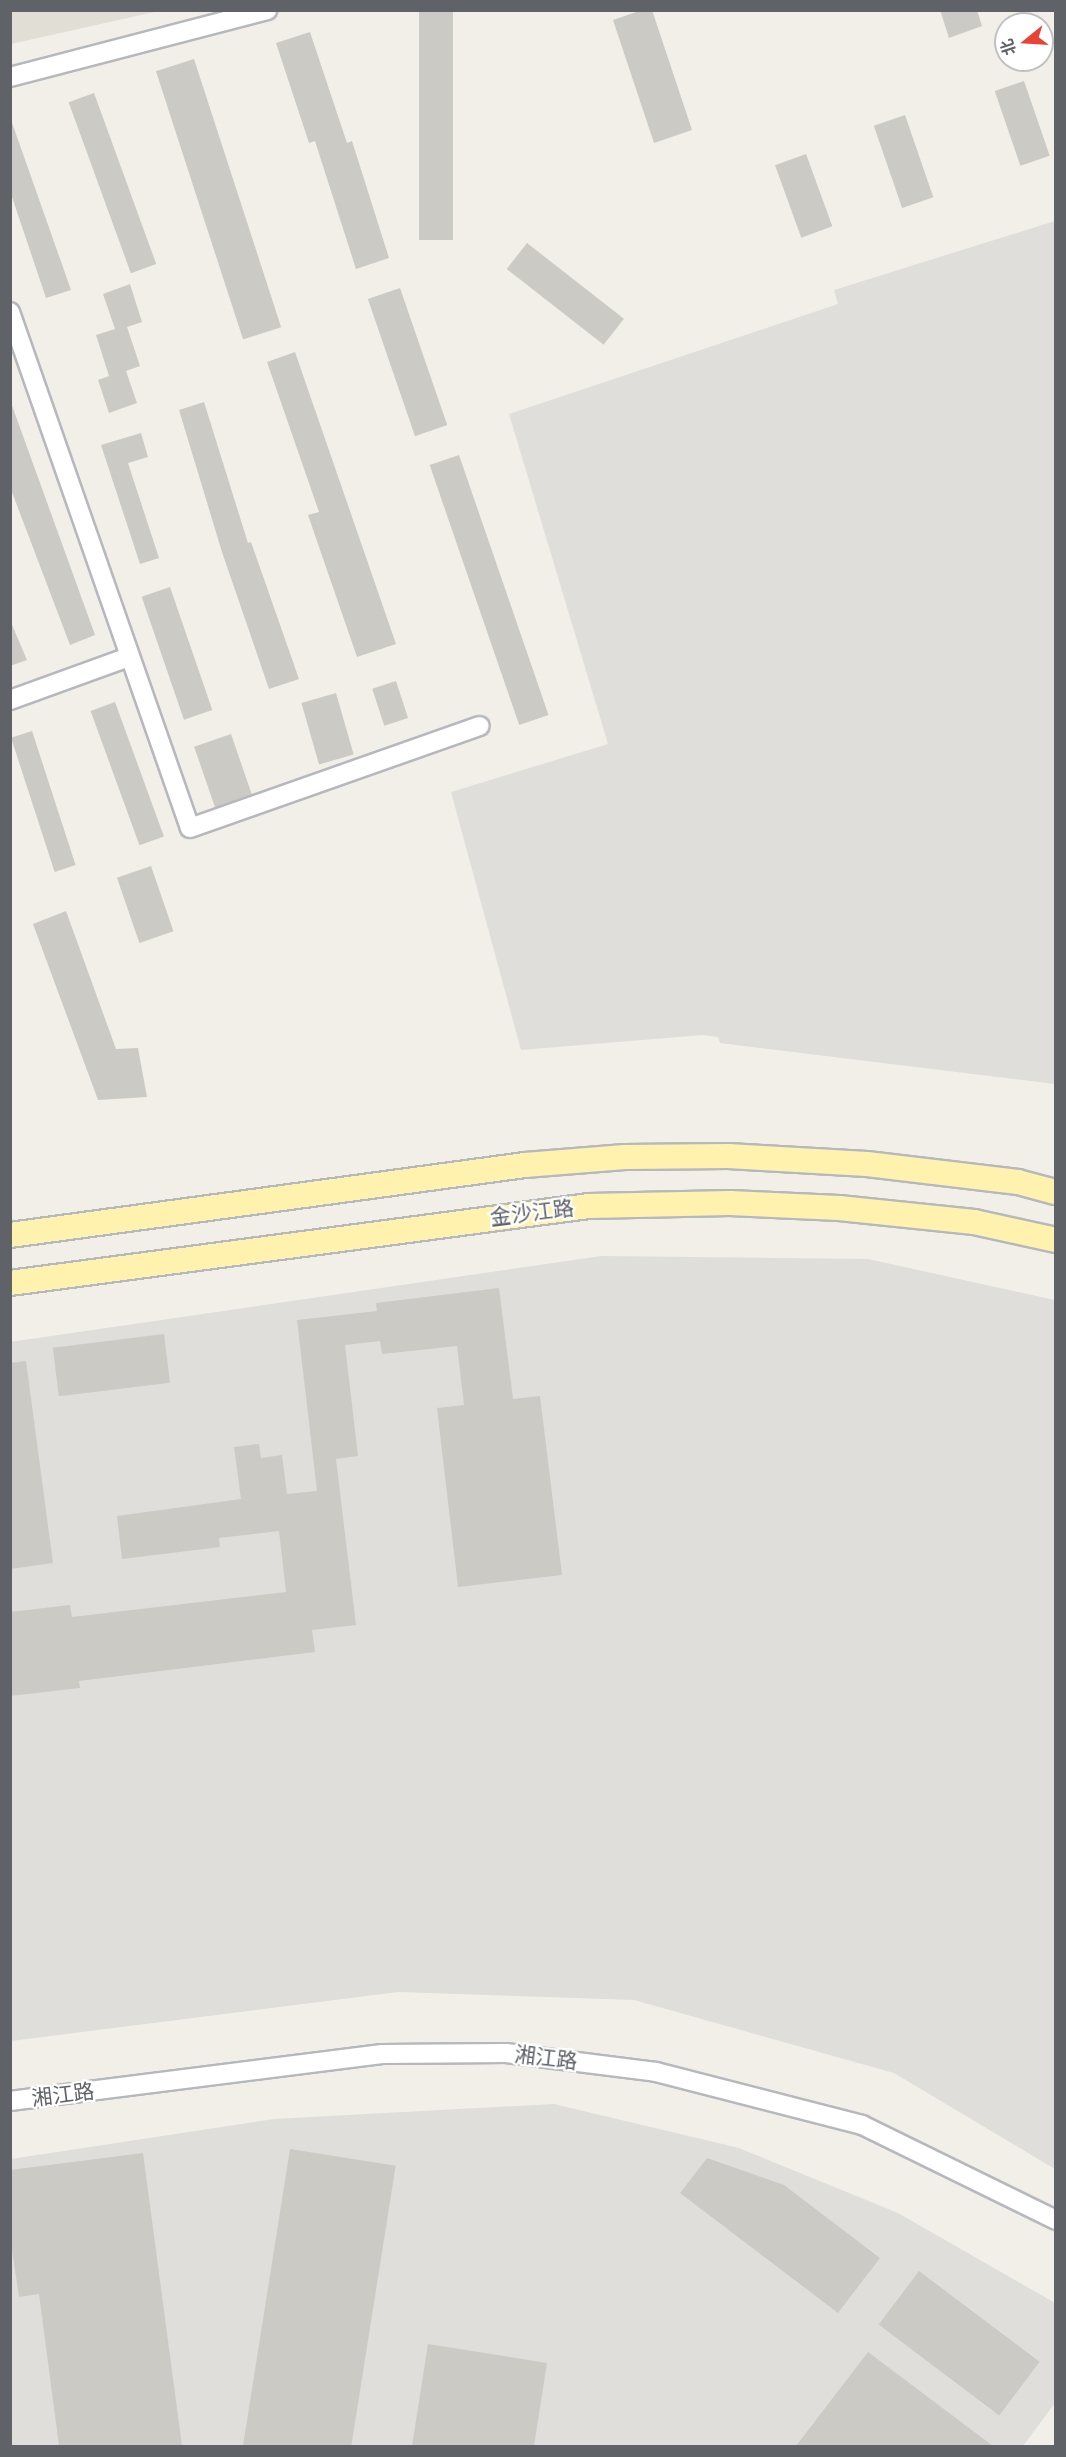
<!DOCTYPE html>
<html>
<head>
<meta charset="utf-8">
<style>
	body { margin:0 }
	#map { position:relative; width:1066px; height:2457px; overflow:hidden; background:#f1efe8; font-family:"Fira Sans Condensed","Noto Sans SC",sans-serif }
	div>[style] { position:absolute }
	.industrial>* { inset:0; background:#e0deda }
	.education>* { inset:0; background:#e1ded6 }
	.building>* { inset:0; background:#cccac5; transform-origin:0 0 }
	.roads { filter:drop-shadow(2px 0 #b5b8bc) drop-shadow(-2px 0 #b5b8bc) drop-shadow(0 2px #b5b8bc) drop-shadow(0 -2px #b5b8bc) }
	.minor>* { height:18px; margin:-9px; padding:0 9px; transform-origin:9px; border-radius:9px; background:#fff }
	.major>* { height:24px; margin:-12px; padding:0 12px; transform-origin:12px; border-radius:12px; background:#fff2af }
	span { translate:-50% -50%; white-space:nowrap; text-align:center; line-height:1.15; -webkit-text-stroke:4.5px #fff; paint-order:stroke }
	.street-label { font-size:21px; color:#5f6368 }
	.frame { position:absolute; inset:0; border:12px solid #5f6368; pointer-events:none }
	.north { position:absolute; left:994px; top:12px; width:60px; height:60px; box-sizing:border-box; background:#fff; border:2px solid #bfc1c3; border-radius:50%; rotate:252deg; font-size:16px; font-weight:700; line-height:24px; text-align:center; color:#5f6368 }
	.north::after { content:''; display:block; margin:auto; width:21px; height:27px; background:#ea4335; clip-path:polygon(50% 0,100% 100%,50% 72%,0 100%) }
</style>
</head>
<body>
<div id="map">
	<div class="industrial">
		<div style="clip-path:polygon(1055px 221px,1055px 1084px,720px 1043px,718px 1037px,703px 1035px,521px 1050px,451px 792px,608px 744px,509px 414px,838px 304px,834px 290px)"></div>
		<div style="clip-path:polygon(601px 1256px,868px 1259px,1055px 1300px,1055px 2169px,894px 2073px,634px 2000px,398px 1992px,11px 2041px,10px 1342px)"></div>
		<div style="clip-path:polygon(554px 2104px,739px 2148px,898px 2213px,1055px 2303px,1055px 2403px,1023px 2446px,11px 2446px,11px 2159px,274px 2119px)"></div>
	</div>
	<div class="education">
		<div style="clip-path:polygon(11px 10px,159px 10px,159px 11px,11px 44px)"></div>
	</div>
	<div class="building">
		<div style="left:419px;top:10px;width:34px;height:230px"></div>
		<div style="clip-path:polygon(642px 10px,652px 10px,692px 130px,654px 143px,613px 20px)"></div>
		<div style="clip-path:polygon(940px 10px,977px 10px,982px 26px,949px 38px)"></div>
		<div style="clip-path:polygon(310px 32px,347px 143px,352px 141px,389px 258px,356px 269px,315px 141px,309px 143px,276px 43px)"></div>
		<div style="left:194px;top:59px;width:282px;height:40px;rotate:72deg"></div>
		<div style="left:1024px;top:81px;width:79px;height:31px;rotate:71deg"></div>
		<div style="left:94px;top:93px;width:182px;height:27px;rotate:70deg"></div>
		<div style="left:905px;top:115px;width:87px;height:33px;rotate:71deg"></div>
		<div style="clip-path:polygon(10px 117px,71px 290px,46px 298px,10px 191px)"></div>
		<div style="left:806px;top:154px;width:77px;height:33px;rotate:70deg"></div>
		<div style="left:527px;top:243px;width:123px;height:33px;rotate:38deg"></div>
		<div style="clip-path:polygon(130px 284px,142px 322px,127px 327px,140px 366px,126px 371px,137px 403px,109px 413px,98px 380px,109px 376px,96px 335px,115px 329px,103px 294px)"></div>
		<div style="left:400px;top:288px;width:145px;height:34px;rotate:71deg"></div>
		<div style="clip-path:polygon(295px 352px,396px 644px,357px 657px,308px 515px,319px 512px,267px 362px)"></div>
		<div style="clip-path:polygon(10px 400px,95px 635px,70px 645px,10px 487px)"></div>
		<div style="clip-path:polygon(204px 402px,248px 543px,251px 542px,299px 679px,269px 689px,222px 552px,179px 410px)"></div>
		<div style="clip-path:polygon(141px 433px,148px 457px,128px 463px,159px 558px,140px 564px,101px 445px)"></div>
		<div style="left:459px;top:455px;width:275px;height:31px;rotate:71deg"></div>
		<div style="left:170px;top:587px;width:130px;height:30px;rotate:71deg"></div>
		<div style="clip-path:polygon(10px 620px,27px 660px,10px 666px)"></div>
		<div style="left:396px;top:681px;width:39px;height:25px;rotate:72deg"></div>
		<div style="left:336px;top:693px;width:64px;height:36px;rotate:74deg"></div>
		<div style="left:115px;top:702px;width:143px;height:26px;rotate:70deg"></div>
		<div style="left:32px;top:731px;width:141px;height:22px;rotate:72deg"></div>
		<div style="left:231px;top:734px;width:64px;height:39px;rotate:71deg"></div>
		<div style="left:151px;top:866px;width:69px;height:36px;rotate:71deg"></div>
		<div style="clip-path:polygon(66px 911px,116px 1049px,138px 1048px,147px 1097px,98px 1100px,33px 924px)"></div>
		<div style="clip-path:polygon(499px 1288px,513px 1399px,540px 1396px,562px 1575px,458px 1587px,437px 1408px,464px 1405px,457px 1346px,382px 1354px,380px 1341px,345px 1345px,358px 1456px,336px 1459px,356px 1625px,312px 1630px,315px 1652px,79px 1681px,80px 1688px,10px 1696px,10px 1612px,70px 1605px,72px 1617px,286px 1592px,279px 1531px,219px 1538px,220px 1547px,122px 1559px,117px 1516px,241px 1499px,234px 1447px,259px 1444px,261px 1458px,282px 1455px,287px 1494px,317px 1491px,297px 1320px,377px 1311px,376px 1303px)"></div>
		<div style="left:164px;top:1334px;width:49px;height:112px;rotate:83deg"></div>
		<div style="clip-path:polygon(26px 1361px,53px 1563px,10px 1569px,10px 1363px)"></div>
		<div style="left:290px;top:2149px;width:107px;height:301px;rotate:9deg"></div>
		<div style="clip-path:polygon(143px 2153px,182px 2446px,59px 2446px,39px 2294px,19px 2297px,10px 2236px,10px 2170px)"></div>
		<div style="clip-path:polygon(707px 2158px,784px 2185px,880px 2258px,838px 2313px,680px 2193px)"></div>
		<div style="left:919px;top:2271px;width:151px;height:67px;rotate:37deg"></div>
		<div style="clip-path:polygon(428px 2344px,547px 2363px,534px 2446px,412px 2446px)"></div>
		<div style="clip-path:polygon(868px 2352px,993px 2446px,796px 2446px)"></div>
	</div>
	<div class="roads">
		<div class="minor">
			<div style="left:10px;top:77px;width:266px;rotate:-14.6deg"></div>
			<div style="left:10px;top:312px;width:546px;rotate:70.77deg"></div>
			<div style="left:190px;top:828px;width:307px;rotate:-19.4deg"></div>
			<div style="left:10px;top:700px;width:127px;rotate:-19.9deg"></div>
			<div style="left:10px;top:2101px;width:375px;rotate:-7.2deg"></div>
			<div style="left:382px;top:2054px;width:124px;rotate:-0.5deg"></div>
			<div style="left:506px;top:2053px;width:151px;rotate:7.2deg"></div>
			<div style="left:656px;top:2072px;width:213px;rotate:14.4deg"></div>
			<div style="left:862px;top:2125px;width:216px;rotate:26.1deg"></div>
		</div>
		<div class="major">
			<div style="left:10px;top:1235px;width:520px;rotate:-7.74deg"></div>
			<div style="left:525px;top:1165px;width:100px;rotate:-4.6deg"></div>
			<div style="left:625px;top:1157px;width:103px;rotate:-0.6deg"></div>
			<div style="left:728px;top:1156px;width:139px;rotate:3.3deg"></div>
			<div style="left:867px;top:1164px;width:152px;rotate:6.8deg"></div>
			<div style="left:1018px;top:1182px;width:39px;rotate:15deg"></div>
			<div style="left:10px;top:1283px;width:584px;rotate:-7.58deg"></div>
			<div style="left:589px;top:1206px;width:141px;rotate:-1.2deg"></div>
			<div style="left:730px;top:1203px;width:109px;rotate:2.6deg"></div>
			<div style="left:839px;top:1208px;width:136px;rotate:5.9deg"></div>
			<div style="left:974px;top:1222px;width:84px;rotate:12.4deg"></div>
		</div>
	</div>
	<div class="street-label">
		<span style="left:532px;top:1213px;rotate:-7deg">金沙江路</span>
		<span style="left:546px;top:2058px;rotate:7deg">湘江路</span>
		<span style="left:63px;top:2095px;rotate:-7deg">湘江路</span>
	</div>
	<div class="frame"></div>
	<div class="north">北</div>
</div>
</body>
</html>
